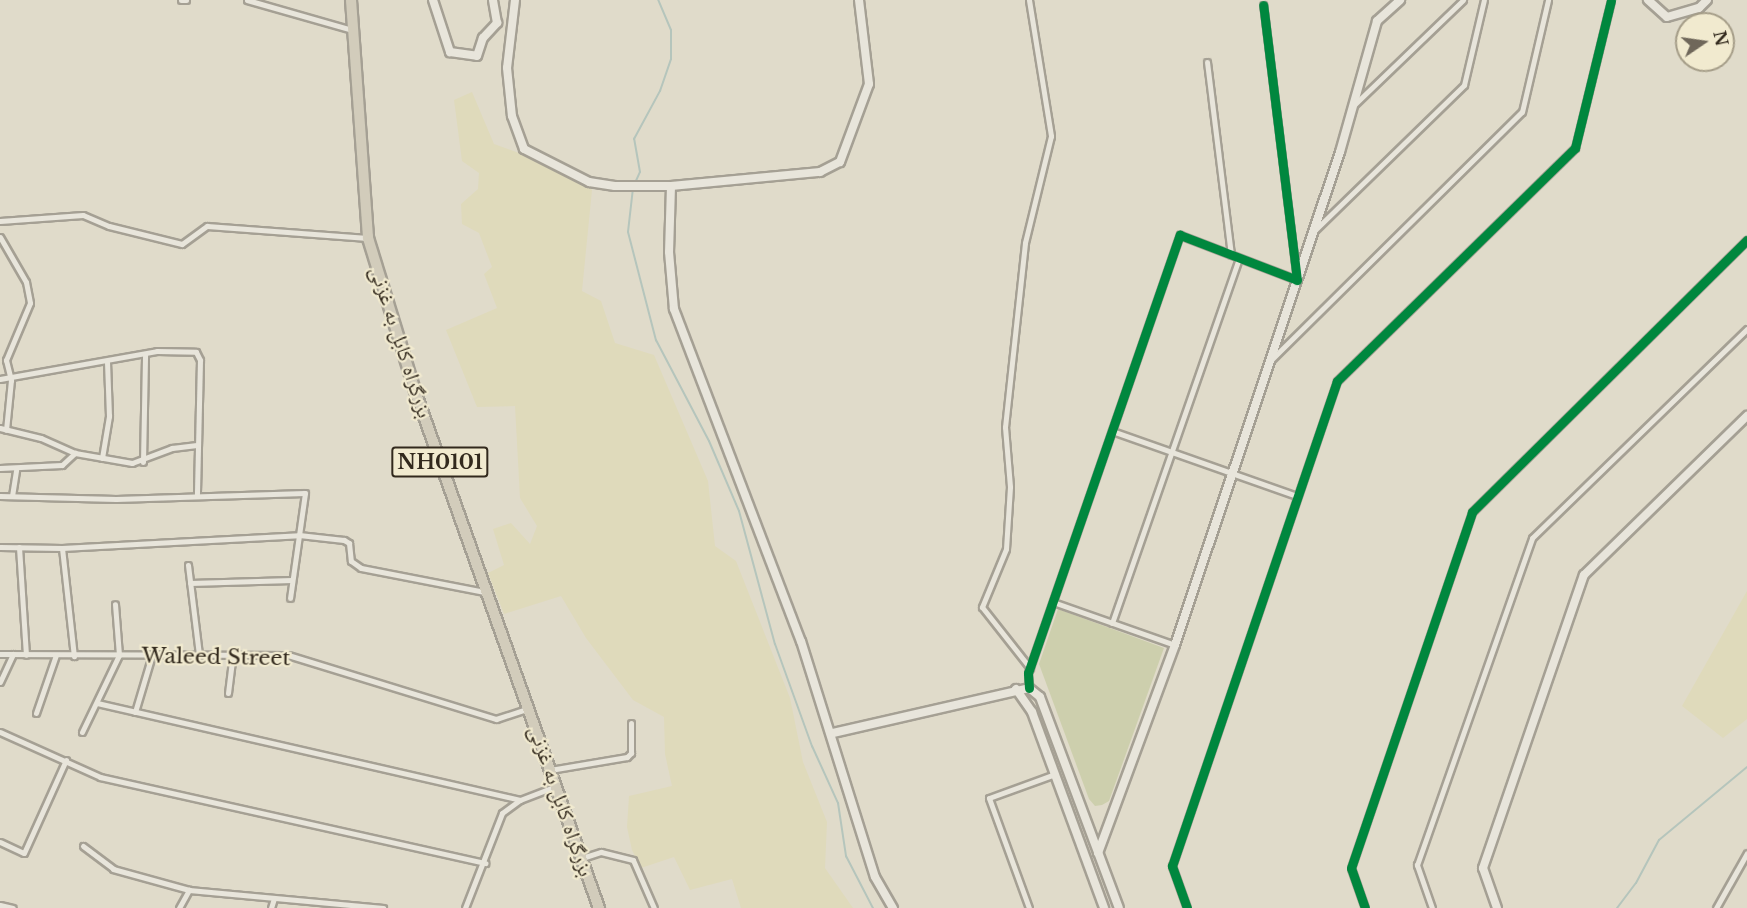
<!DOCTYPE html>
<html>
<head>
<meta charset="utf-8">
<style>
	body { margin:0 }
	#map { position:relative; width:1747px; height:908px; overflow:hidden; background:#e0dbca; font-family:"Libre Baskerville","Noto Naskh Arabic",serif }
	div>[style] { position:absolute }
	.farmland>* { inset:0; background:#dfdabb }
	.green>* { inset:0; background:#cdcfad }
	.stream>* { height:2px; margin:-1px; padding:0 1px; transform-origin:1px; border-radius:1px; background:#b5c5bc }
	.roads { filter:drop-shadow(2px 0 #a5a094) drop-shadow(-2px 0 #a5a094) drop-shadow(0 2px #a5a094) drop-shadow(0 -2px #a5a094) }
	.street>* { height:5px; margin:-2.5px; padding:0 2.5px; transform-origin:2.5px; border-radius:2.5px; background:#e8e5db }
	.secondary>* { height:8px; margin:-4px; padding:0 4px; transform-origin:4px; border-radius:4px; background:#e8e5db }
	.highway>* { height:10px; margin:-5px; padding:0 5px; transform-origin:5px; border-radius:5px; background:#d2ccbb }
	.cycleway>* { height:9px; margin:-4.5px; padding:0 4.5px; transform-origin:4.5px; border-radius:4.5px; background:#00873e }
	span { translate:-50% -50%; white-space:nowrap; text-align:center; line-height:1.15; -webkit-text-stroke:4.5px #f1eacf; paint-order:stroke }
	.shield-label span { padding:2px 4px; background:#f1eacf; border:2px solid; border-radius:4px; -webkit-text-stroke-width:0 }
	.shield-label { font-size:20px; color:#32291d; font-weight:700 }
	.street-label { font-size:21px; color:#32291d }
	.north { position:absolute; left:1675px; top:12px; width:60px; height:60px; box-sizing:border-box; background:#f1eacf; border:2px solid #a59d88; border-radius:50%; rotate:77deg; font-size:16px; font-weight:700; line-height:24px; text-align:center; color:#32291d }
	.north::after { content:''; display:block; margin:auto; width:21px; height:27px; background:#6f675a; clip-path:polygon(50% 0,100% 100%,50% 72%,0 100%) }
</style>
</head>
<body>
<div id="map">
	<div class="farmland">
		<div style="clip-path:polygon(472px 92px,494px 144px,557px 167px,592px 190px,582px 291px,601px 301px,615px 343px,654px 355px,708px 481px,715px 546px,736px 561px,790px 698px,803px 762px,827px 822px,825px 868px,853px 908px,741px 908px,732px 879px,690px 890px,674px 857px,641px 868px,632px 850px,627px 827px,629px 796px,672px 786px,665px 754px,664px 717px,633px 700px,586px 638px,561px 596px,504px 614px,488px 573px,504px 565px,493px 529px,511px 523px,530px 544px,537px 526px,520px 498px,515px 406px,477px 407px,446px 330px,497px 308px,484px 274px,492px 267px,479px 233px,462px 224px,461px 204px,478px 189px,479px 173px,462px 161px,454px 100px)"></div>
		<div style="clip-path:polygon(1747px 591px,1747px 719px,1723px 738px,1682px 706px)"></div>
	</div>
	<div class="green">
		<div style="clip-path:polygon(1058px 609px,1164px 648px,1109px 801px,1102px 805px,1095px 806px,1089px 799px,1039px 664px)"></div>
	</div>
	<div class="stream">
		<div style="left:635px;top:183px;width:12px;rotate:-66deg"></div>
		<div style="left:640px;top:172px;width:34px;rotate:-100deg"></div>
		<div style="left:634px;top:139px;width:55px;rotate:-61.6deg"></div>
		<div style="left:660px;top:91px;width:34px;rotate:-71deg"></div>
		<div style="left:671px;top:59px;width:29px;rotate:-90deg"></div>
		<div style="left:671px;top:30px;width:33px;rotate:-113deg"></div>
		<div style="left:633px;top:188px;width:44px;rotate:96.5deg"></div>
		<div style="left:628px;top:232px;width:112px;rotate:75.5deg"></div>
		<div style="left:656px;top:340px;width:114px;rotate:62.3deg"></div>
		<div style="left:709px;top:441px;width:76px;rotate:66.8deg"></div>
		<div style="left:739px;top:511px;width:138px;rotate:74.9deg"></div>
		<div style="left:775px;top:644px;width:109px;rotate:70.1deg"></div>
		<div style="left:812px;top:746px;width:63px;rotate:65.5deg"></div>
		<div style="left:838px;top:803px;width:54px;rotate:81.4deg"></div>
		<div style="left:846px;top:856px;width:59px;rotate:62.6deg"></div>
		<div style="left:1617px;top:908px;width:31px;rotate:-53deg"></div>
		<div style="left:1636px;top:883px;width:49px;rotate:-61.9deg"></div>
		<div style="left:1659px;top:840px;width:114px;rotate:-39.7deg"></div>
	</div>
	<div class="roads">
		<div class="street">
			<div style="left:181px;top:0;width:5px"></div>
			<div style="left:247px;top:0;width:109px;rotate:15.9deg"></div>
			<div style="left:1029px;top:0;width:138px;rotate:80.8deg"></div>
			<div style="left:1051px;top:136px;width:110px;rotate:103.7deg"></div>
			<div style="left:1025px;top:243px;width:185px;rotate:96.2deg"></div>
			<div style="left:1005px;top:427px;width:60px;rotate:85.2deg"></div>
			<div style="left:1010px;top:487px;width:62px;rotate:93.7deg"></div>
			<div style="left:1006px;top:549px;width:63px;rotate:112.5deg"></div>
			<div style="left:982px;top:607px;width:78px;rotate:51.8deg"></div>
			<div style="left:1207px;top:62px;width:194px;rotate:82.9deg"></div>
			<div style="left:1355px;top:104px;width:150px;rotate:-43.9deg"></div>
			<div style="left:0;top:221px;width:83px;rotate:-4.1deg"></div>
			<div style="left:83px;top:215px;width:28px;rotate:23deg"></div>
			<div style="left:109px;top:226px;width:75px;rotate:13.9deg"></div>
			<div style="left:182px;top:244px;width:31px;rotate:-36deg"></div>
			<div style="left:207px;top:226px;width:161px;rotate:4.3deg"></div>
			<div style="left:1315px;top:230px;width:208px;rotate:-44.2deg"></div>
			<div style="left:1464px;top:85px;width:87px;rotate:-76.8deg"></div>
			<div style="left:0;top:237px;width:52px;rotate:60deg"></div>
			<div style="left:26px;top:282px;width:21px;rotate:79deg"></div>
			<div style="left:30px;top:303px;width:62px;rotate:112.8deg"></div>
			<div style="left:6px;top:360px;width:21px;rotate:76deg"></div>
			<div style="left:11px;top:380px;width:50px;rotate:95.7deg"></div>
			<div style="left:1272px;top:359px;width:351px;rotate:-44.7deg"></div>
			<div style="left:1522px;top:112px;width:115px;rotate:-76.9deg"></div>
			<div style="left:0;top:379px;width:159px;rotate:-10.1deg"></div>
			<div style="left:157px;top:351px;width:39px;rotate:1deg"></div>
			<div style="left:196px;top:352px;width:9px;rotate:63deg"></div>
			<div style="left:200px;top:360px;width:135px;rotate:91.3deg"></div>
			<div style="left:0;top:428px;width:42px;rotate:13.7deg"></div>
			<div style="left:41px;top:438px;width:37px;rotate:24deg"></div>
			<div style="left:75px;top:453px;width:58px;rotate:10deg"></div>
			<div style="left:132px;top:463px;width:43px;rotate:-20.6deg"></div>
			<div style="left:172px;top:448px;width:25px;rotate:-7deg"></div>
			<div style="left:1112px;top:431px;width:196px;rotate:19.4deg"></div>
			<div style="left:102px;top:458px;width:43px;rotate:-80.5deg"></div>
			<div style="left:109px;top:416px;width:54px;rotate:-92.1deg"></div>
			<div style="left:143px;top:462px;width:108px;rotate:-88.9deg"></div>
			<div style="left:0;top:468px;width:62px;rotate:-2.8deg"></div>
			<div style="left:62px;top:465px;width:18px;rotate:-43deg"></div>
			<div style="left:0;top:496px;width:116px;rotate:1.5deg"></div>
			<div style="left:116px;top:499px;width:189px;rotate:-1.8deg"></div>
			<div style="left:305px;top:493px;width:106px;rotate:98.1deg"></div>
			<div style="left:12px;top:496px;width:26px;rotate:-81deg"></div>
			<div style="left:0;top:547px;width:62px;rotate:0.9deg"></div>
			<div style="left:62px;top:548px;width:237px;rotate:-3.1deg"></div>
			<div style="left:299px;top:535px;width:45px;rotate:6.3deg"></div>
			<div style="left:344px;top:540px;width:6px;rotate:31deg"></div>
			<div style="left:349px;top:543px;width:18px;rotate:84deg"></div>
			<div style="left:351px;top:561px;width:12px;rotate:35deg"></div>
			<div style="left:361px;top:568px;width:126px;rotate:11deg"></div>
			<div style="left:19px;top:547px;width:108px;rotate:86.3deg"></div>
			<div style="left:62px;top:548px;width:109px;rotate:83.7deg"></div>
			<div style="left:188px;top:565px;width:90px;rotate:83deg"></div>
			<div style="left:190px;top:583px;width:102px;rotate:-1.7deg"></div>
			<div style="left:1053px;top:602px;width:129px;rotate:19.4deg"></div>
			<div style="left:1112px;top:623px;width:386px;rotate:-70.8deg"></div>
			<div style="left:0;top:654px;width:288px;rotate:0.2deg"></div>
			<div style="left:288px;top:655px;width:218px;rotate:17.1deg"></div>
			<div style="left:496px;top:719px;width:35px;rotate:-18deg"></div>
			<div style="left:0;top:682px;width:31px;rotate:-65deg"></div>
			<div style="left:1029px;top:688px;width:15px;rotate:-94deg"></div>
			<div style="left:1028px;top:673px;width:464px;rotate:-70.9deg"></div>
			<div style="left:1180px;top:235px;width:125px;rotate:21deg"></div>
			<div style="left:1297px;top:280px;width:277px;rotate:-97deg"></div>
			<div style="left:228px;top:693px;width:40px;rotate:-82.9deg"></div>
			<div style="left:97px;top:703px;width:434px;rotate:12.9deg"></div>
			<div style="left:135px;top:712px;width:59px;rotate:-73.4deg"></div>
			<div style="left:36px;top:713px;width:61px;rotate:-71deg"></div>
			<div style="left:0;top:732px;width:110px;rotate:24.2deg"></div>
			<div style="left:100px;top:777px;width:395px;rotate:12.6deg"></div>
			<div style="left:82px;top:732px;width:85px;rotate:-64.3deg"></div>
			<div style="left:119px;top:655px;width:51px;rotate:-94.5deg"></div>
			<div style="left:550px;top:770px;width:78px;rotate:-9.6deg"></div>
			<div style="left:627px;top:757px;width:6px;rotate:-45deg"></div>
			<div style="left:631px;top:753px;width:30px;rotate:-90deg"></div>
			<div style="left:0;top:842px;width:26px;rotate:25deg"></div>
			<div style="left:24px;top:853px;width:102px;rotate:-65.7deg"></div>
			<div style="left:83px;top:846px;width:38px;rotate:37deg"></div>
			<div style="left:113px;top:869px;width:79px;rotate:15.4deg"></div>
			<div style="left:189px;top:890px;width:195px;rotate:5.3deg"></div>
			<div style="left:582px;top:858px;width:20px;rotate:-18deg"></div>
			<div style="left:601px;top:852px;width:33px;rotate:14deg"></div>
			<div style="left:633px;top:860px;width:52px;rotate:66.4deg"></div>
			<div style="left:0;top:905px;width:13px;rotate:13deg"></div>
			<div style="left:179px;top:908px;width:21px;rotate:-61deg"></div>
			<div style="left:271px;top:908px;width:10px;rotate:-73deg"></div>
			<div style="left:465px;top:908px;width:102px;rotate:-68.7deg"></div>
			<div style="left:502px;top:813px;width:22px;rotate:-36deg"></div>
			<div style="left:520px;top:800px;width:39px;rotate:-21deg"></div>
			<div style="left:1029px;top:908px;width:117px;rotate:-110deg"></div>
			<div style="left:989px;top:798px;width:70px;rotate:-20deg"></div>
			<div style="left:1187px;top:908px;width:45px;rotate:-109.7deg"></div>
			<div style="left:1172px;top:866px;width:512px;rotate:-71.21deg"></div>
			<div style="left:1337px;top:381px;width:333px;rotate:-44.4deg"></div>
			<div style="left:1575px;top:148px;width:152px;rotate:-76.3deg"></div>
			<div style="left:1365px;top:908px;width:42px;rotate:-109.3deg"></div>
			<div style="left:1351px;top:868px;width:376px;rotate:-71.2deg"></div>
			<div style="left:1472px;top:512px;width:387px;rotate:-44.7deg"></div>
			<div style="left:1432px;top:908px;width:46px;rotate:-109.2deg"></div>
			<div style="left:1417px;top:865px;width:347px;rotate:-70.6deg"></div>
			<div style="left:1532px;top:538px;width:300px;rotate:-44.2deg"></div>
			<div style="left:1716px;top:908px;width:63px;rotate:-60.6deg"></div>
		</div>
		<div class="secondary">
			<div style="left:433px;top:0;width:55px;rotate:71.9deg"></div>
			<div style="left:450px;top:52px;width:27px;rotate:8deg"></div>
			<div style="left:477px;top:56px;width:19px;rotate:-72deg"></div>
			<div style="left:483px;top:38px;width:21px;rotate:-47deg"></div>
			<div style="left:497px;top:23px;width:23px;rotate:-100deg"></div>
			<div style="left:515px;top:0;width:68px;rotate:96.7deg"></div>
			<div style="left:507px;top:68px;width:48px;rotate:84.1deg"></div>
			<div style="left:512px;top:116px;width:35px;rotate:70deg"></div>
			<div style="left:524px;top:149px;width:73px;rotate:26.9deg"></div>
			<div style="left:589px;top:182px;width:26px;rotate:9deg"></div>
			<div style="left:615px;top:186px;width:56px"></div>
			<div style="left:671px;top:186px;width:150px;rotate:-5.4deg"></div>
			<div style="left:820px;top:172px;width:22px;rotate:-27deg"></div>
			<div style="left:840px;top:162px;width:83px;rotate:-69.6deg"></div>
			<div style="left:869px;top:84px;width:85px;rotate:-96.8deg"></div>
			<div style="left:1648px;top:0;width:25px;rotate:42deg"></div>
			<div style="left:1667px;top:17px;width:33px;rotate:-16deg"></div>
			<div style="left:1699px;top:8px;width:11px;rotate:-45deg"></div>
			<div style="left:671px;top:186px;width:66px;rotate:91.7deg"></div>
			<div style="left:669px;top:252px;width:57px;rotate:85deg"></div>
			<div style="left:674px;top:309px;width:355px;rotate:69.1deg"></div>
			<div style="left:801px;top:641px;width:247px;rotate:72.6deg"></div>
			<div style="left:875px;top:877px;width:36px;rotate:60deg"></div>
			<div style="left:1016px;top:689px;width:28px;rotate:55deg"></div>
			<div style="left:1032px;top:712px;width:209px;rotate:69.8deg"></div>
			<div style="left:833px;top:733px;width:201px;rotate:-12.9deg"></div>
			<div style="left:1029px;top:688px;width:14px;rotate:39deg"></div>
			<div style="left:1040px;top:697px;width:225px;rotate:69.5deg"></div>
			<div style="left:1098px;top:853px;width:222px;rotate:-69.7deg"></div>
			<div style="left:1175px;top:645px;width:520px;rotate:-71.5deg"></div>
			<div style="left:1340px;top:152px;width:136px;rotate:-74.2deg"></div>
			<div style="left:1377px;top:21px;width:31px;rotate:-42deg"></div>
			<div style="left:1497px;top:908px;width:42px;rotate:-109.3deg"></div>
			<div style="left:1483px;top:868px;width:310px;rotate:-71deg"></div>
			<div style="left:1584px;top:575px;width:228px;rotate:-44.3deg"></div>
		</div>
		<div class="highway">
			<div style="left:351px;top:0;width:239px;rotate:85.9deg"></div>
			<div style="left:368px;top:238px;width:160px;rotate:72.9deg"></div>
			<div style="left:415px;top:391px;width:549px;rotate:70.41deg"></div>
		</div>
	</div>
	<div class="cycleway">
		<div style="left:1029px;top:688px;width:15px;rotate:-94deg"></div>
		<div style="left:1028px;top:673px;width:464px;rotate:-70.9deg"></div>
		<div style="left:1180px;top:235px;width:125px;rotate:21deg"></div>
		<div style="left:1297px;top:280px;width:277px;rotate:-97deg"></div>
		<div style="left:1187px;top:908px;width:45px;rotate:-109.7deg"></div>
		<div style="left:1172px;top:866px;width:512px;rotate:-71.21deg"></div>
		<div style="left:1337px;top:381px;width:333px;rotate:-44.4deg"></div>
		<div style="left:1575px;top:148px;width:152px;rotate:-76.3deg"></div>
		<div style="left:1365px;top:908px;width:42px;rotate:-109.3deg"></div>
		<div style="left:1351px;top:868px;width:376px;rotate:-71.2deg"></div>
		<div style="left:1472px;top:512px;width:387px;rotate:-44.7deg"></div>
	</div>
	<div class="shield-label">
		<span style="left:440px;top:462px">NH0101</span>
	</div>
	<div class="street-label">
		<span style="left:401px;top:342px;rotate:72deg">بزرگراه کابل به غزنی</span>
		<span style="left:216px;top:657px;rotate:1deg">Waleed Street</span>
		<span style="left:561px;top:801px;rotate:71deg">بزرگراه کابل به غزنی</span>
	</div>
	<div class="north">N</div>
</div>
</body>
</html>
